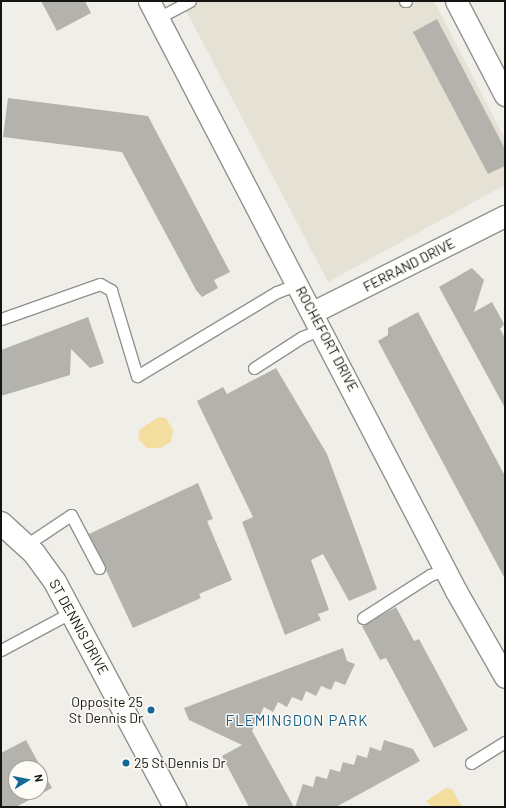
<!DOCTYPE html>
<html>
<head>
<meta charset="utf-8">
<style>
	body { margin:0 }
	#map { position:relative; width:506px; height:808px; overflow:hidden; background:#f0eee8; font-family:Barlow,sans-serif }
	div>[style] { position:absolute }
	.built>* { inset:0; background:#e5e1d4 }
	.green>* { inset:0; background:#f3dea0 }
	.building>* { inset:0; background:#b3b2ac }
	.roads { filter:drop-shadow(1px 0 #93918c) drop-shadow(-1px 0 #93918c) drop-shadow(0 1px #93918c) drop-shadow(0 -1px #93918c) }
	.lane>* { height:11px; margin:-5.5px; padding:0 5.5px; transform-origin:5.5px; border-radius:5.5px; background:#fff }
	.street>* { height:21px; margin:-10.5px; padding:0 10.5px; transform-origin:10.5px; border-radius:10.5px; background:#fff }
	.secondary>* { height:22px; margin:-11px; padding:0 11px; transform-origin:11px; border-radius:11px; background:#fff }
	.dots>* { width:11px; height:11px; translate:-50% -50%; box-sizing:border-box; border:2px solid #fdfbf5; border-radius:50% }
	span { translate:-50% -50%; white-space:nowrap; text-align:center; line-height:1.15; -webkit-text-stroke:3px #fdfbf5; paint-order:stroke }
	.street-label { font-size:14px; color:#141412 }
	.poi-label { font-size:14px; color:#141412 }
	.right { translate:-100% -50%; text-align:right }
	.left { translate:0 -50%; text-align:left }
	.neighbourhood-label { font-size:15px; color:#135d8a; letter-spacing:1px }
	.frame { position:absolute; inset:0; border:2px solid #141412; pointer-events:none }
	.north { position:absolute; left:8px; top:760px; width:40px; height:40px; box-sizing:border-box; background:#fdfbf5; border:1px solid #a09f9a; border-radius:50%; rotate:80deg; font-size:11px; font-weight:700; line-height:16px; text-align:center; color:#141412 }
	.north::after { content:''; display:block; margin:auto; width:14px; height:18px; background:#156798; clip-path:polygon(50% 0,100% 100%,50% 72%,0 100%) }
</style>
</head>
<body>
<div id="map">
	<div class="built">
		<div style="clip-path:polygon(181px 1px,434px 1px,505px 139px,505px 185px,328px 282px)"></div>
	</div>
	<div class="green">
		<div style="clip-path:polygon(159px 417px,166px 418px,173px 430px,171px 442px,160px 448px,147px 448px,138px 439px,140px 429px)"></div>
		<div style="clip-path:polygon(446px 788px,452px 789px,462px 807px,432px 807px,426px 801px)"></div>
	</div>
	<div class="building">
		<div style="clip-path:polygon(41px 1px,85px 1px,91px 13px,57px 31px)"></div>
		<div style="clip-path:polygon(437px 19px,505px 149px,505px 166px,488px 174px,413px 32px)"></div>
		<div style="clip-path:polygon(8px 98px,148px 116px,230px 272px,214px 280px,218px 288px,202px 297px,196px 290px,122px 152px,3px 137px)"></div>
		<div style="clip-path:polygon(472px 268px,484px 280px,474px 312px,492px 302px,504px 324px,500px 329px,505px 338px,505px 408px,439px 287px)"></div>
		<div style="clip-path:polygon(418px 312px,505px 476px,505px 579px,378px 341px,388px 335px,388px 328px)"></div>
		<div style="clip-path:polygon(88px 317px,104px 363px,90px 368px,71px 349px,70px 375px,1px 396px,1px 350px)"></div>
		<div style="clip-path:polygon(276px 368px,327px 454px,377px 589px,349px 601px,323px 554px,311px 560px,329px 610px,318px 614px,321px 620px,285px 635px,242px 522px,253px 517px,197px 401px,223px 387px,227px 394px)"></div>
		<div style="clip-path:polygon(198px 483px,213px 519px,207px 521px,232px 580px,199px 594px,201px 598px,133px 628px,89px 534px)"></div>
		<div style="clip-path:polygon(396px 607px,414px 641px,419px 639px,468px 730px,434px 748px,386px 658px,380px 660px,362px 626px)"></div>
		<div style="clip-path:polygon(343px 648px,347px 661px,355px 664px,345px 685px,335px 681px,331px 690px,321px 686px,316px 696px,306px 691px,302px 701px,292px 697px,287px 707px,278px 702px,273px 712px,264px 707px,252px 731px,294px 807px,249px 807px,222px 756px,242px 745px,189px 720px,184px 708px)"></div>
		<div style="clip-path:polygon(evenodd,26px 740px,52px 788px,16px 807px,1px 807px,1px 753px,26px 740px,16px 768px,40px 768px,40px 792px,16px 792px,16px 768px)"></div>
		<div style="clip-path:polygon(384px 740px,413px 749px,420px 761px,336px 807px,295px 807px,303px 784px,313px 787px,316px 776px,327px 779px,330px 769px,340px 772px,343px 762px,354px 765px,357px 755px,367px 758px,370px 747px,381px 751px)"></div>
	</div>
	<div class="roads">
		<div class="lane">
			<div style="left:405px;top:1px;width:1px"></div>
			<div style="left:158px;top:18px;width:36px;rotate:-28deg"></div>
			<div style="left:1px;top:319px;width:105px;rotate:-19.5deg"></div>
			<div style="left:100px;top:284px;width:13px;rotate:29deg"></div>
			<div style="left:111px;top:290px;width:90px;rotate:73.2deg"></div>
			<div style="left:137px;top:376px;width:163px;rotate:-31deg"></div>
			<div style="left:277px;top:292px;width:22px;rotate:-21deg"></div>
			<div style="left:254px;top:368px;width:57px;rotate:-32.9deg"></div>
			<div style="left:302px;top:337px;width:22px;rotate:-22deg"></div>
			<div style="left:26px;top:545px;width:54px;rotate:-33.7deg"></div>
			<div style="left:71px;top:515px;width:60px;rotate:62.2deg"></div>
			<div style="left:363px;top:618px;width:80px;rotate:-32.7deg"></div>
			<div style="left:430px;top:575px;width:16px;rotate:-18deg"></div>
			<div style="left:1px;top:650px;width:81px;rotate:-28.2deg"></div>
			<div style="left:471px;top:763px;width:40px;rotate:-32deg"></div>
		</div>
		<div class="street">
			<div style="left:149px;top:1px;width:665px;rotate:62.51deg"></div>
			<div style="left:456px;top:591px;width:99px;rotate:60.3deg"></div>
			<div style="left:456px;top:1px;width:106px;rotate:62.5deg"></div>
			<div style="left:313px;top:312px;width:215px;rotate:-26.6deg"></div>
		</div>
		<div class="secondary">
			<div style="left:1px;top:523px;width:45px;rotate:42.3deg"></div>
			<div style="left:34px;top:553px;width:36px;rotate:54deg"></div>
			<div style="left:55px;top:582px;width:255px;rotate:61.9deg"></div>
		</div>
	</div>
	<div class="dots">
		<div style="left:151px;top:710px;background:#156798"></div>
		<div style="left:126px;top:763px;background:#156798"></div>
	</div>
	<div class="street-label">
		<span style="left:409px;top:265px;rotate:-27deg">FERRAND DRIVE</span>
		<span style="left:327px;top:339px;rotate:62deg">ROCHEFORT DRIVE</span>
		<span style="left:79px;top:627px;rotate:61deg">ST DENNIS DRIVE</span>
	</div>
	<div class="poi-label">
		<span class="right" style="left:143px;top:710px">Opposite 25<br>St Dennis Dr</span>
		<span class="left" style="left:134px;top:763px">25 St Dennis Dr</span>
	</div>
	<div class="neighbourhood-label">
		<span style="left:297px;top:721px">FLEMINGDON PARK</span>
	</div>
	<div class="frame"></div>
	<div class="north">N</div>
</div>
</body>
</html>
